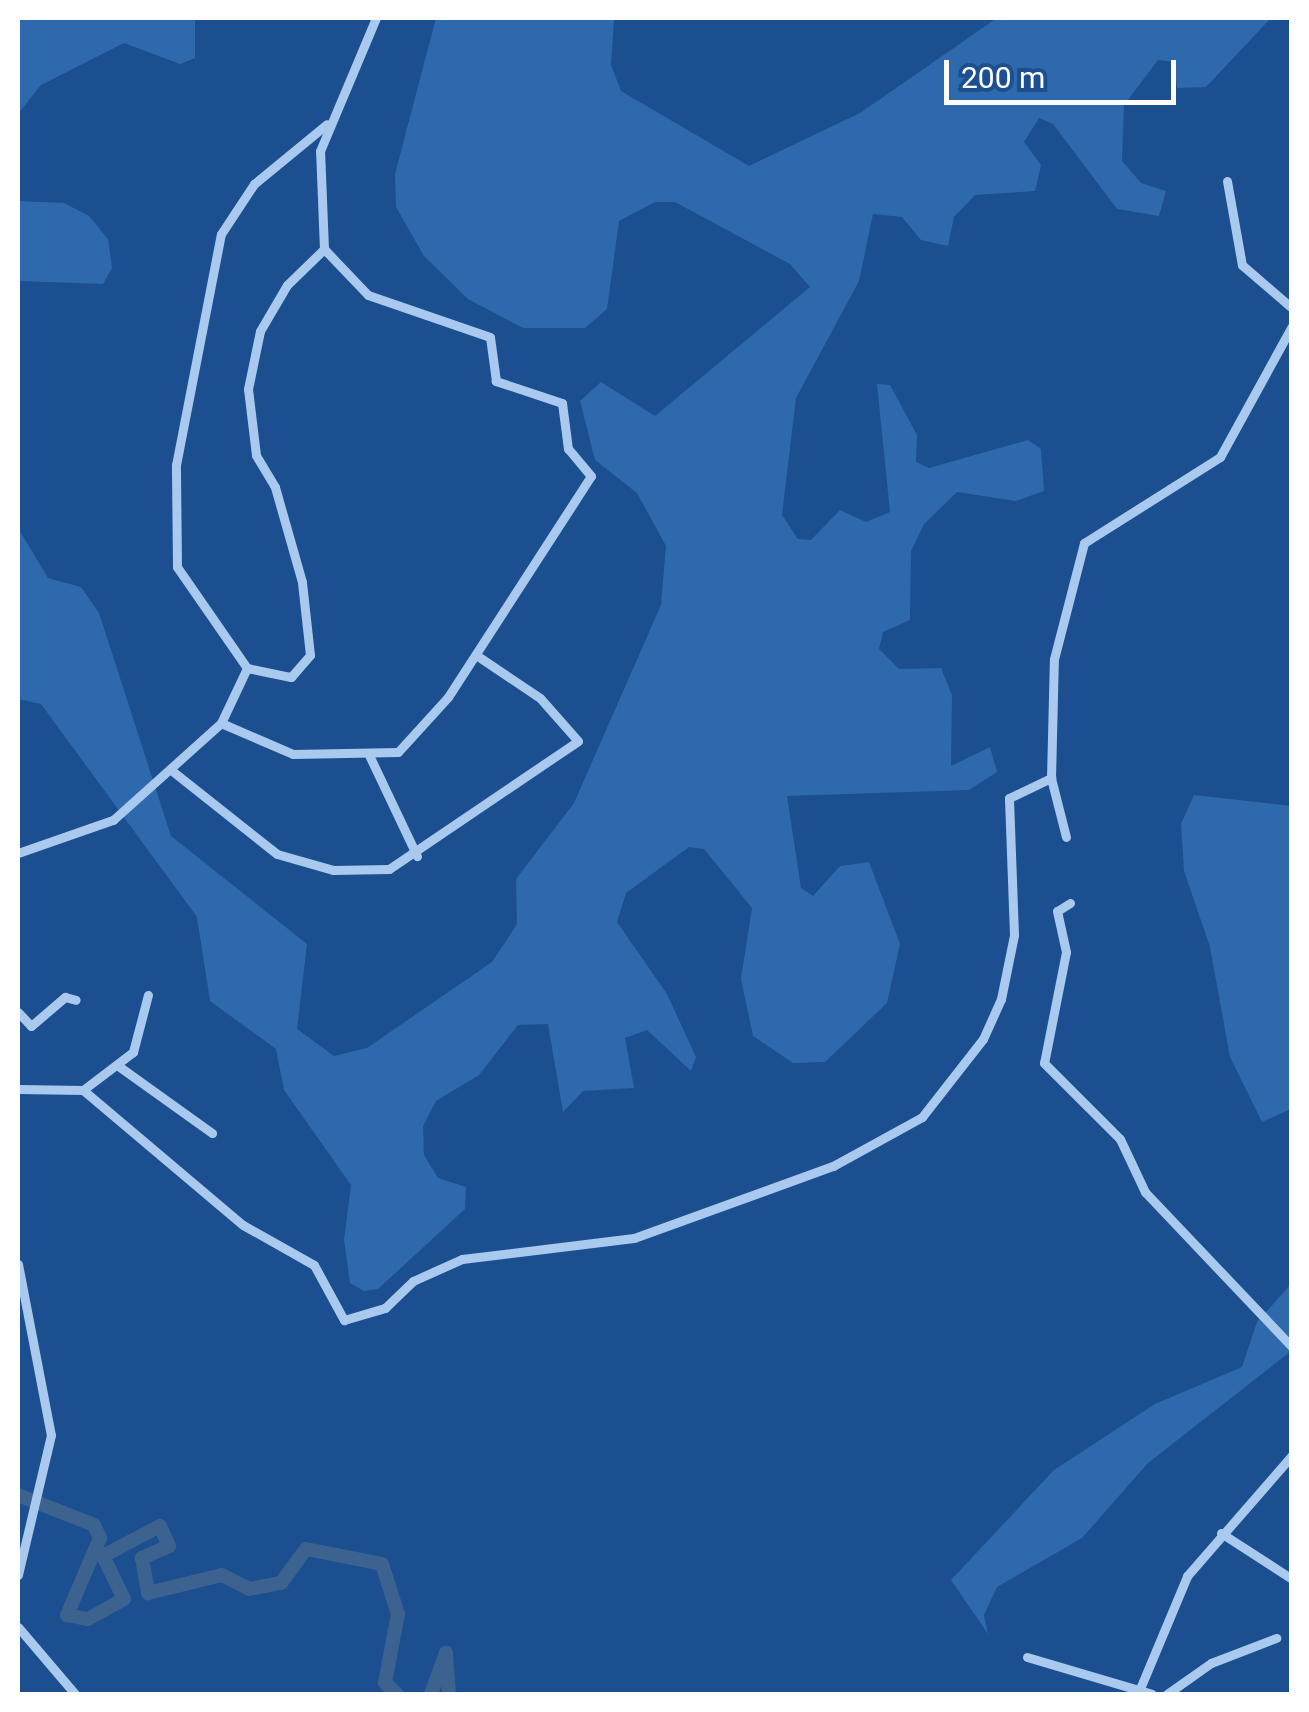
<!DOCTYPE html>
<html>
<head>
<meta charset="utf-8">
<style>
	body { margin:0 }
	#map { position:relative; width:1309px; height:1712px; overflow:hidden; background:#1b4f8f; font-family:Roboto,sans-serif }
	div>[style] { position:absolute }
	.green>* { inset:0; background:#2e69ad }
	.river>* { height:14px; margin:-7px; padding:0 7px; transform-origin:7px; border-radius:7px; background:#3c6290 }
	.minor>* { height:9px; margin:-4.5px; padding:0 4.5px; transform-origin:4.5px; border-radius:4.5px; background:#a9c9ee }
	span { translate:-50% -50%; white-space:nowrap; text-align:center; line-height:1.15; -webkit-text-stroke:9px #1b4f8f; paint-order:stroke }
	.frame { position:absolute; inset:0; border:20px solid #fff; pointer-events:none }
	.scale { position:absolute; left:944px; top:60px; width:232px; height:45px; box-sizing:border-box; border:5px solid #fff; border-top:0; padding-left:12px; font-size:30px; line-height:35px; white-space:nowrap; color:#fff; -webkit-text-stroke:8px #1b4f8f; paint-order:stroke }
</style>
</head>
<body>
<div id="map">
	<div class="green">
		<div style="clip-path:polygon(18px 18px,195px 18px,195px 58px,180px 64px,124px 43px,41px 85px,18px 114px)"></div>
		<div style="clip-path:polygon(436px 18px,614px 18px,611px 65px,621px 91px,749px 166px,860px 113px,997px 18px,1271px 18px,1206px 87px,1177px 88px,1174px 62px,1158px 60px,1124px 105px,1122px 161px,1141px 183px,1166px 191px,1159px 216px,1117px 209px,1053px 124px,1039px 118px,1024px 142px,1041px 165px,1035px 191px,975px 195px,954px 217px,948px 246px,921px 240px,902px 217px,873px 214px,859px 281px,796px 398px,782px 515px,798px 539px,811px 540px,840px 510px,866px 522px,890px 512px,877px 384px,890px 385px,917px 435px,916px 462px,929px 468px,1028px 440px,1041px 449px,1044px 491px,1016px 501px,957px 492px,924px 524px,911px 551px,910px 620px,883px 632px,879px 649px,899px 669px,941px 668px,952px 695px,951px 766px,990px 747px,997px 772px,969px 790px,787px 796px,801px 888px,813px 896px,840px 866px,869px 862px,900px 944px,887px 1003px,825px 1062px,793px 1063px,753px 1036px,741px 979px,752px 908px,704px 849px,689px 847px,626px 893px,617px 922px,667px 994px,696px 1057px,691px 1071px,647px 1030px,625px 1038px,634px 1088px,583px 1091px,563px 1112px,548px 1024px,518px 1025px,479px 1075px,436px 1101px,423px 1126px,424px 1155px,438px 1178px,466px 1187px,465px 1209px,378px 1289px,364px 1291px,350px 1283px,344px 1240px,351px 1185px,284px 1090px,276px 1049px,210px 1001px,197px 917px,41px 704px,18px 699px,18px 528px,48px 578px,81px 587px,99px 613px,171px 836px,307px 944px,297px 1029px,334px 1056px,367px 1048px,492px 962px,517px 924px,516px 879px,574px 803px,661px 605px,666px 546px,637px 493px,595px 460px,580px 401px,601px 382px,655px 416px,810px 287px,790px 264px,675px 202px,655px 202px,619px 221px,607px 309px,585px 328px,523px 328px,468px 299px,424px 256px,396px 207px,395px 174px)"></div>
		<div style="clip-path:polygon(18px 201px,64px 203px,89px 216px,108px 239px,112px 268px,103px 284px,18px 281px)"></div>
		<div style="clip-path:polygon(1194px 795px,1291px 806px,1291px 1109px,1262px 1122px,1230px 1057px,1210px 947px,1184px 871px,1181px 824px)"></div>
		<div style="clip-path:polygon(1291px 1284px,1291px 1351px,1148px 1463px,1082px 1538px,997px 1587px,984px 1615px,988px 1634px,951px 1580px,1054px 1470px,1155px 1404px,1242px 1367px,1257px 1322px)"></div>
	</div>
	<div class="river">
		<div style="left:18px;top:1495px;width:82px;rotate:21.5deg"></div>
		<div style="left:94px;top:1525px;width:14px;rotate:65deg"></div>
		<div style="left:100px;top:1538px;width:84px;rotate:113.2deg"></div>
		<div style="left:67px;top:1615px;width:21px;rotate:11deg"></div>
		<div style="left:88px;top:1619px;width:41px;rotate:-29.1deg"></div>
		<div style="left:124px;top:1599px;width:48px;rotate:-116deg"></div>
		<div style="left:103px;top:1556px;width:64px;rotate:-27.8deg"></div>
		<div style="left:160px;top:1526px;width:22px;rotate:66deg"></div>
		<div style="left:169px;top:1546px;width:30px;rotate:156deg"></div>
		<div style="left:142px;top:1558px;width:36px;rotate:80deg"></div>
		<div style="left:148px;top:1593px;width:76px;rotate:-13.7deg"></div>
		<div style="left:222px;top:1575px;width:30px;rotate:27deg"></div>
		<div style="left:249px;top:1589px;width:33px;rotate:-11deg"></div>
		<div style="left:281px;top:1583px;width:42px;rotate:-53.7deg"></div>
		<div style="left:306px;top:1549px;width:77px;rotate:11.2deg"></div>
		<div style="left:382px;top:1564px;width:52px;rotate:72.3deg"></div>
		<div style="left:398px;top:1614px;width:70px;rotate:100.7deg"></div>
		<div style="left:385px;top:1683px;width:16px;rotate:43deg"></div>
		<div style="left:431px;top:1694px;width:44px;rotate:-69.9deg"></div>
		<div style="left:446px;top:1653px;width:41px;rotate:85.8deg"></div>
	</div>
	<div class="minor">
		<div style="left:1227px;top:181px;width:85px;rotate:79.9deg"></div>
		<div style="left:1242px;top:265px;width:66px;rotate:40.7deg"></div>
		<div style="left:247px;top:668px;width:123px;rotate:-124.7deg"></div>
		<div style="left:177px;top:567px;width:102px;rotate:-90.6deg"></div>
		<div style="left:176px;top:465px;width:235px;rotate:-79deg"></div>
		<div style="left:221px;top:234px;width:60px;rotate:-56.6deg"></div>
		<div style="left:254px;top:184px;width:94px;rotate:-39.4deg"></div>
		<div style="left:221px;top:723px;width:78px;rotate:23.3deg"></div>
		<div style="left:293px;top:754px;width:105px;rotate:-1.1deg"></div>
		<div style="left:398px;top:752px;width:74px;rotate:-47.7deg"></div>
		<div style="left:448px;top:697px;width:263px;rotate:-57.1deg"></div>
		<div style="left:591px;top:476px;width:35px;rotate:-130deg"></div>
		<div style="left:568px;top:449px;width:46px;rotate:-97.4deg"></div>
		<div style="left:562px;top:403px;width:70px;rotate:-161.6deg"></div>
		<div style="left:496px;top:381px;width:44px;rotate:-97.8deg"></div>
		<div style="left:490px;top:337px;width:129px;rotate:-161deg"></div>
		<div style="left:368px;top:295px;width:64px;rotate:-133.7deg"></div>
		<div style="left:369px;top:755px;width:112px;rotate:64.6deg"></div>
		<div style="left:171px;top:770px;width:135px;rotate:38.4deg"></div>
		<div style="left:277px;top:854px;width:58px;rotate:15.9deg"></div>
		<div style="left:333px;top:870px;width:56px;rotate:-1deg"></div>
		<div style="left:389px;top:869px;width:228px;rotate:-34.1deg"></div>
		<div style="left:578px;top:741px;width:57px;rotate:-131.5deg"></div>
		<div style="left:540px;top:698px;width:77px;rotate:-146.1deg"></div>
		<div style="left:1066px;top:837px;width:61px;rotate:-104.3deg"></div>
		<div style="left:1051px;top:778px;width:119px;rotate:-88.6deg"></div>
		<div style="left:1054px;top:659px;width:120px;rotate:-75.5deg"></div>
		<div style="left:1084px;top:543px;width:161px;rotate:-32.3deg"></div>
		<div style="left:1220px;top:457px;width:149px;rotate:-61.2deg"></div>
		<div style="left:18px;top:853px;width:101px;rotate:-19.2deg"></div>
		<div style="left:113px;top:820px;width:145px;rotate:-41.9deg"></div>
		<div style="left:221px;top:723px;width:61px;rotate:-64.7deg"></div>
		<div style="left:247px;top:668px;width:45px;rotate:11.6deg"></div>
		<div style="left:291px;top:677px;width:29px;rotate:-49deg"></div>
		<div style="left:310px;top:655px;width:73px;rotate:-96.3deg"></div>
		<div style="left:302px;top:582px;width:99px;rotate:-105.9deg"></div>
		<div style="left:275px;top:487px;width:37px;rotate:-121deg"></div>
		<div style="left:256px;top:455px;width:66px;rotate:-96.9deg"></div>
		<div style="left:248px;top:389px;width:59px;rotate:-78.3deg"></div>
		<div style="left:260px;top:331px;width:53px;rotate:-59.6deg"></div>
		<div style="left:287px;top:285px;width:52px;rotate:-44.2deg"></div>
		<div style="left:324px;top:249px;width:98px;rotate:-92.3deg"></div>
		<div style="left:320px;top:151px;width:144px;rotate:-67.2deg"></div>
		<div style="left:1070px;top:903px;width:15px;rotate:148deg"></div>
		<div style="left:1057px;top:911px;width:42px;rotate:77.6deg"></div>
		<div style="left:1066px;top:952px;width:113px;rotate:101.2deg"></div>
		<div style="left:1044px;top:1063px;width:107px;rotate:45deg"></div>
		<div style="left:1120px;top:1139px;width:59px;rotate:64.7deg"></div>
		<div style="left:1145px;top:1192px;width:214px;rotate:46.5deg"></div>
		<div style="left:18px;top:1012px;width:19px;rotate:47deg"></div>
		<div style="left:31px;top:1026px;width:45px;rotate:-40.5deg"></div>
		<div style="left:65px;top:997px;width:11px;rotate:15deg"></div>
		<div style="left:117px;top:1065px;width:117px;rotate:35.6deg"></div>
		<div style="left:18px;top:1089px;width:65px;rotate:0.9deg"></div>
		<div style="left:83px;top:1090px;width:63px;rotate:-37.2deg"></div>
		<div style="left:133px;top:1052px;width:59px;rotate:-75.3deg"></div>
		<div style="left:83px;top:1090px;width:209px;rotate:40.2deg"></div>
		<div style="left:243px;top:1225px;width:81px;rotate:29.4deg"></div>
		<div style="left:314px;top:1265px;width:63px;rotate:61.4deg"></div>
		<div style="left:344px;top:1320px;width:43px;rotate:-16.3deg"></div>
		<div style="left:385px;top:1308px;width:39px;rotate:-44deg"></div>
		<div style="left:413px;top:1281px;width:54px;rotate:-24.2deg"></div>
		<div style="left:462px;top:1259px;width:173px;rotate:-7deg"></div>
		<div style="left:634px;top:1238px;width:212px;rotate:-19.9deg"></div>
		<div style="left:833px;top:1166px;width:102px;rotate:-28.8deg"></div>
		<div style="left:922px;top:1117px;width:99px;rotate:-52deg"></div>
		<div style="left:983px;top:1039px;width:44px;rotate:-65.8deg"></div>
		<div style="left:1001px;top:999px;width:65px;rotate:-78.5deg"></div>
		<div style="left:1014px;top:935px;width:137px;rotate:-92.1deg"></div>
		<div style="left:1009px;top:798px;width:47px;rotate:-25.5deg"></div>
		<div style="left:18px;top:1264px;width:174px;rotate:79.1deg"></div>
		<div style="left:51px;top:1435px;width:144px;rotate:103.3deg"></div>
		<div style="left:1221px;top:1533px;width:85px;rotate:32.9deg"></div>
		<div style="left:18px;top:1627px;width:88px;rotate:49.6deg"></div>
		<div style="left:1027px;top:1657px;width:130px;rotate:16.5deg"></div>
		<div style="left:1139px;top:1691px;width:125px;rotate:-67.3deg"></div>
		<div style="left:1187px;top:1576px;width:160px;rotate:-49deg"></div>
		<div style="left:1167px;top:1694px;width:54px;rotate:-35.2deg"></div>
		<div style="left:1211px;top:1663px;width:70px;rotate:-21deg"></div>
	</div>
	<div class="frame"></div>
	<div class="scale">200 m</div>
</div>
</body>
</html>
